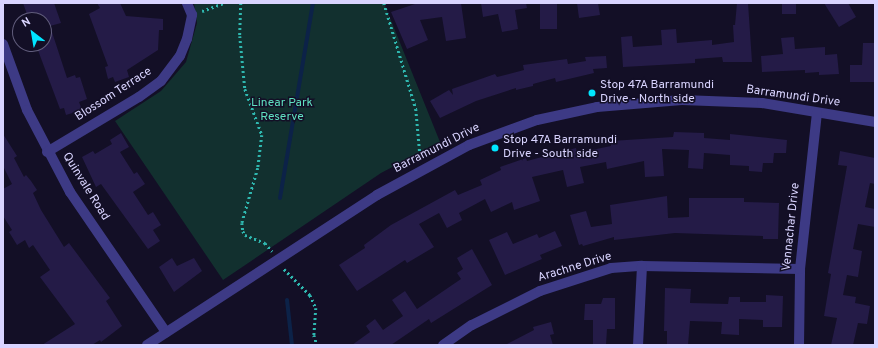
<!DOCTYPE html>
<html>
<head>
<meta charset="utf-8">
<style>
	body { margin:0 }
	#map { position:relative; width:878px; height:348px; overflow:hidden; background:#130f26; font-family:Overpass,sans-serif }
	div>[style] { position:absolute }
	.green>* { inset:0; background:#12302f }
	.stream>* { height:4px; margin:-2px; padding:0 2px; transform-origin:2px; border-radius:2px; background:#0c2248 }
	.building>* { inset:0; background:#241b47; transform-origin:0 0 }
	.path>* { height:2.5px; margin-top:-1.25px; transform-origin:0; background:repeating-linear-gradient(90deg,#2fb8b0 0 2px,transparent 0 5px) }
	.minor>* { height:10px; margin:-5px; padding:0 5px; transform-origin:5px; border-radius:5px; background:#3d3a85 }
	.dots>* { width:11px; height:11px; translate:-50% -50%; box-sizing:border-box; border:2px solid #130f26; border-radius:50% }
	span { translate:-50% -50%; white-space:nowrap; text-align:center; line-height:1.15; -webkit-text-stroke:3px #130f26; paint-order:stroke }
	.poi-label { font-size:12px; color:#d9d4ff }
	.left { translate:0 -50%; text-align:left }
	.street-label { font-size:12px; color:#d9d4ff }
	.park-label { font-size:12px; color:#5fe0c0 }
	.frame { position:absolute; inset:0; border:4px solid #d9d4ff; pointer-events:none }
	.north { position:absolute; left:12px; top:12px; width:40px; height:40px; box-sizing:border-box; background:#130f26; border:1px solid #625e7d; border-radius:50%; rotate:329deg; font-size:11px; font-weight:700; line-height:16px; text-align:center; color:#d9d4ff }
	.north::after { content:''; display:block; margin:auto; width:14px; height:18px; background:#00e5ff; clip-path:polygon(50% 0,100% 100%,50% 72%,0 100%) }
</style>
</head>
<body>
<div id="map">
	<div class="green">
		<div style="clip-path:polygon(194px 3px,384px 3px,440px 142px,381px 173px,223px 280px,115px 121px,161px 91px,186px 62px,197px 23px)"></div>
	</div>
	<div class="stream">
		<div style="left:280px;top:198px;width:198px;rotate:-80.4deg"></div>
		<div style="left:287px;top:300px;width:45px;rotate:83.7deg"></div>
	</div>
	<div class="building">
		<div style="clip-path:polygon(23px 3px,54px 3px,61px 23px,50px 26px,67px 78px,75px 75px,76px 78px,80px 77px,87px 99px,79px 102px,82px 110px,66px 115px,64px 108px,60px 109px,36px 45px,44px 44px,44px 20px,29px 20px)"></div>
		<div style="clip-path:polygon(97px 3px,120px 3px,126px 16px,163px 19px,163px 30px,159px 30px,158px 50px,127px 70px,129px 77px,115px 82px,113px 77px,108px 79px,105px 67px,108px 66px,89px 14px,100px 8px)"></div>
		<div style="clip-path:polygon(418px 3px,461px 3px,466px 38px,446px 41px,442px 17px,420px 20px,428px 40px,407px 49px,391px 12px)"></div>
		<div style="clip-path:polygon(481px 3px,526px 3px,527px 8px,515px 10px,518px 29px,502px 32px,498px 14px,483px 17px)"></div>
		<div style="left:540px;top:3px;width:17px;height:26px"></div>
		<div style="clip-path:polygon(577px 3px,598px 3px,600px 15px,579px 18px)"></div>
		<div style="clip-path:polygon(737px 3px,748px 3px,752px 62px,723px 62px,722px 57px,695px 59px,695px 63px,623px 67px,621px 37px,632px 36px,633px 47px,662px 45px,661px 30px,676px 29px,677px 43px,712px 40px,712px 45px,734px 42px,733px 25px,735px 25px)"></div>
		<div style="left:782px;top:3px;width:14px;height:11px"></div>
		<div style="clip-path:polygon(824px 3px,848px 3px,856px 17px,839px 27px)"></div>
		<div style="clip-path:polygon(794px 37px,795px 49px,825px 47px,825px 55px,837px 54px,839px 74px,819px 75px,819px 72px,805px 73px,805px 70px,762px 72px,761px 56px,783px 54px,781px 38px)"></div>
		<div style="clip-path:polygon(863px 43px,875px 43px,875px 82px,850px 82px,850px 65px,862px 65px)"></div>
		<div style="clip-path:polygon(606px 56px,607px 68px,593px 69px,594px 73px,556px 82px,555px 78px,533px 84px,533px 86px,516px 90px,516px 88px,476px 101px,440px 118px,430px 101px,449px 90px,453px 95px,452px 89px,495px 74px,497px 77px,524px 70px,523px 65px,567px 59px,568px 64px,586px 61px,585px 57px)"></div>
		<div style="clip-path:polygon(674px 132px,704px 133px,704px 138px,730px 140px,730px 134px,787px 140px,786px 153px,774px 153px,773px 163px,763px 163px,762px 172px,749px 171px,749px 166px,730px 165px,730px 155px,704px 153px,703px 169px,688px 168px,689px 150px,662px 149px,664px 176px,645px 177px,644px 161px,607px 169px,606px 162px,580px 167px,584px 183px,567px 187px,563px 170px,532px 177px,540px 201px,514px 210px,512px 202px,491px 212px,485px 199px,459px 213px,462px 220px,447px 228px,439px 213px,419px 224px,434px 247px,407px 263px,405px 260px,357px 291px,339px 265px,365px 248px,364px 245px,391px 225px,455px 190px,458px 195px,482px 185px,480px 180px,501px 170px,500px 167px,526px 158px,527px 161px,576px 148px,577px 153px,611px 146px,611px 141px,673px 137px)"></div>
		<div style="clip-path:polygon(121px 133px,129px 147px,120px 152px,134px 174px,137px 172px,145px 184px,133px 192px,148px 215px,153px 212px,161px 225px,153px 230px,160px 241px,148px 249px,101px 184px,96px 187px,82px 157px,93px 151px,95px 154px,112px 144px,110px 140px)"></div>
		<div style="clip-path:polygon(3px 134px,17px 156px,14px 158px,24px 177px,26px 175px,31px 181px,37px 190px,33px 193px,41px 210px,64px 247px,69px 243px,110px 298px,106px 301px,122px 326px,101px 342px,100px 340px,92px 345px,42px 345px,75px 324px,40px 277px,50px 270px,33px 245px,29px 248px,25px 240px,17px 245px,9px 232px,12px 230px,3px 216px,3px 189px,12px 184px,3px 166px)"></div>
		<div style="clip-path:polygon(840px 151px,875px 158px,875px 184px,870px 183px,865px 207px,875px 209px,875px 227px,858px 224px,853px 249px,862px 251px,858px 277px,847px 275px,843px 295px,856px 297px,855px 303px,870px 306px,867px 324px,858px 323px,853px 345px,831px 345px,837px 318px,824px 316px,831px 274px,828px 273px,847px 166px,838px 165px)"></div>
		<div style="clip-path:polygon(667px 196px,668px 218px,689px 217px,689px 198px,744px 198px,744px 202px,779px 203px,778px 239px,763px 239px,763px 236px,675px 233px,614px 240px,614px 237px,583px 246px,582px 244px,579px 245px,570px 215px,586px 211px,591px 227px,612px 224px,610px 205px)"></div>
		<div style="clip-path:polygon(555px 231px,562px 246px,540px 255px,542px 259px,505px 275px,489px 240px,507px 232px,513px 244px,537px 234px,539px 238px)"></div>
		<div style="clip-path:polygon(472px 249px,492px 285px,431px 323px,429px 319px,391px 345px,352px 345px,370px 332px,366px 326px,375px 319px,383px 330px,403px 316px,392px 300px,405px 291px,417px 309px,461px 279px,457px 273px,463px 269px,457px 258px)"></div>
		<div style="clip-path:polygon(172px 258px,177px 266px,194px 258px,202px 271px,174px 292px,159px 267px)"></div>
		<div style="clip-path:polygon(665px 288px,691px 289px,690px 303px,728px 304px,729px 297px,740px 297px,740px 302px,766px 302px,766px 295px,783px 296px,782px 327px,763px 327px,763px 320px,739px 319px,739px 335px,721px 334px,722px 322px,690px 321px,688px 345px,667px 345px,667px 331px,664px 331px)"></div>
		<div style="clip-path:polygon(603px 298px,615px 298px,615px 329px,607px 329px,606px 345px,593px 345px,593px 320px,584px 320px,585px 304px,601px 304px)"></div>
		<div style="clip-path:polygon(551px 322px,554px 334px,550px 335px,553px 345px,505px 345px,534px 330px,533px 327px)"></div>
	</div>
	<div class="path">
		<div style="left:241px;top:3px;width:33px;rotate:92deg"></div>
		<div style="left:240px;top:36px;width:53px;rotate:84.6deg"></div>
		<div style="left:245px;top:89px;width:49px;rotate:69.7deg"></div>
		<div style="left:262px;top:135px;width:33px;rotate:97deg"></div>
		<div style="left:258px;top:168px;width:57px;rotate:106.2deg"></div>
		<div style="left:242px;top:223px;width:8px;rotate:83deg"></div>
		<div style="left:243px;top:231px;width:4px;rotate:63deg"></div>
		<div style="left:245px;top:235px;width:22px;rotate:22deg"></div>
		<div style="left:265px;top:243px;width:11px;rotate:49deg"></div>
		<div style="left:384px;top:3px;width:111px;rotate:73.2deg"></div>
		<div style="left:416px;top:109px;width:45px;rotate:84.9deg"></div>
		<div style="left:202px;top:11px;width:23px;rotate:-20deg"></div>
		<div style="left:284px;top:269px;width:37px;rotate:45deg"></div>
		<div style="left:310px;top:295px;width:14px;rotate:65deg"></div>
		<div style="left:316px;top:308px;width:27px;rotate:94deg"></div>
		<div style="left:314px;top:335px;width:10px;rotate:73deg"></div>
	</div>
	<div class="minor">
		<div style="left:3px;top:44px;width:70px;rotate:70deg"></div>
		<div style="left:27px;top:110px;width:93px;rotate:62.3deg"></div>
		<div style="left:70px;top:192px;width:170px;rotate:55.6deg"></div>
		<div style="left:47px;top:152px;width:107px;rotate:-30.9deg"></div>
		<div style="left:139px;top:97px;width:27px;rotate:-36deg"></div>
		<div style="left:161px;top:81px;width:31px;rotate:-53deg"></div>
		<div style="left:180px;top:56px;width:18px;rotate:-68deg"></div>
		<div style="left:187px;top:39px;width:25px;rotate:-78deg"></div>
		<div style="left:192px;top:15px;width:13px;rotate:-113deg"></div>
		<div style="left:147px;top:345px;width:275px;rotate:-33.1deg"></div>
		<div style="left:377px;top:195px;width:105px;rotate:-28.5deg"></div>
		<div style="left:469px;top:145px;width:72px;rotate:-20.2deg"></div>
		<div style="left:537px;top:120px;width:61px;rotate:-12.2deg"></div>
		<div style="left:597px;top:107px;width:85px;rotate:-4.7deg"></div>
		<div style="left:682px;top:100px;width:80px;rotate:2.1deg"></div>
		<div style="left:762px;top:103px;width:115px;rotate:9.5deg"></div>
		<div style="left:443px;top:345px;width:35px;rotate:-35deg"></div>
		<div style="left:472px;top:325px;width:76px;rotate:-26.6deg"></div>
		<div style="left:540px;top:291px;width:75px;rotate:-17.9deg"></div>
		<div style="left:611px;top:268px;width:31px;rotate:-4deg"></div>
		<div style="left:642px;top:266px;width:158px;rotate:1.1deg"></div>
		<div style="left:638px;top:345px;width:79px;rotate:-87.1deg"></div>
		<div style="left:799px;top:345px;width:76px;rotate:-89.2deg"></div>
		<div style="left:800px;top:269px;width:157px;rotate:-83.8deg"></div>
	</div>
	<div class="dots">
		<div style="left:592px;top:93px;background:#00e5ff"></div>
		<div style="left:495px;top:148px;background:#00e5ff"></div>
	</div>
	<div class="poi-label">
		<span class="left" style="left:600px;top:93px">Stop 47A Barramundi<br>Drive - North side</span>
		<span class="left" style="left:503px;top:148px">Stop 47A Barramundi<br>Drive - South side</span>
	</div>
	<div class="street-label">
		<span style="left:114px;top:95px;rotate:-33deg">Blossom Terrace</span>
		<span style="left:793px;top:97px;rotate:8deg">Barramundi Drive</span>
		<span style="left:437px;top:149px;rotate:-27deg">Barramundi Drive</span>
		<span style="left:85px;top:187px;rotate:58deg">Quinvale Road</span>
		<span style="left:792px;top:227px;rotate:-84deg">Vennachar Drive</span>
		<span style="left:575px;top:268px;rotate:-17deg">Arachne Drive</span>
	</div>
	<div class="park-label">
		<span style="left:282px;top:111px">Linear Park<br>Reserve</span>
	</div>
	<div class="frame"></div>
	<div class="north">N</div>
</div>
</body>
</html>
